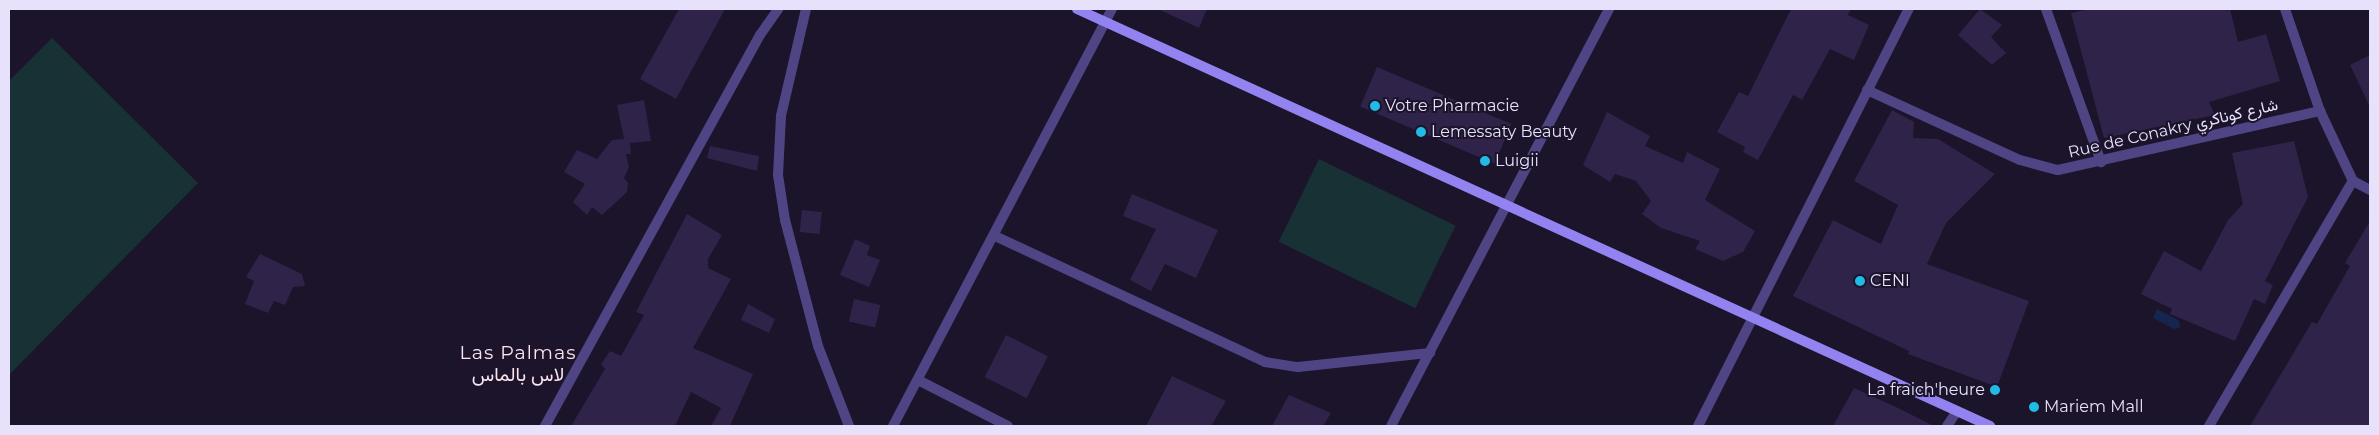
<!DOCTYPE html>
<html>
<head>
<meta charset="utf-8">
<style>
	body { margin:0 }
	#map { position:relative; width:2379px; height:435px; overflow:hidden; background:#1b142a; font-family:Montserrat,Vazirmatn,sans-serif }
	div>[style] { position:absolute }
	.green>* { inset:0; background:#183134; transform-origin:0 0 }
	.water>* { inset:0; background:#16254d }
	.building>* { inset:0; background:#2f2349; transform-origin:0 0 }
	.street>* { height:10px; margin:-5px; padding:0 5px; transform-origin:5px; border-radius:5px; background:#4f4584 }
	.secondary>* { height:10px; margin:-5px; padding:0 5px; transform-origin:5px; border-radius:5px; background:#9283f1 }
	.dots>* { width:14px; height:14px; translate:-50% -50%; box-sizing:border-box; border:2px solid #1b142a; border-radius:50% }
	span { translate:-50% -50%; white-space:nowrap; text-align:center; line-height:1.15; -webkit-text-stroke:4px #1b142a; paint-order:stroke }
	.poi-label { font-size:16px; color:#e7e1fc }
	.left { translate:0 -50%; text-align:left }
	.right { translate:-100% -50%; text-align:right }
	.street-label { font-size:16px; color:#e7e1fc }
	.quarter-label { font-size:19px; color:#fce3f0; letter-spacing:1px }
	.frame { position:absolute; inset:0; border:10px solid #e7e1fc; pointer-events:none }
</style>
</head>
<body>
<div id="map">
	<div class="green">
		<div style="clip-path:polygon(52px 38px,198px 183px,9px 375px,9px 81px)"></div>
		<div style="left:1319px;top:159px;width:152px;height:92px;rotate:26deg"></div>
	</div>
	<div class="water">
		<div style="clip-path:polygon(2157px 309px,2178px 320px,2181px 327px,2174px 329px,2153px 318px)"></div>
	</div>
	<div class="building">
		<div style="clip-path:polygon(679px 9px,725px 9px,676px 99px,640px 79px)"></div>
		<div style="clip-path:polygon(1158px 9px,1207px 9px,1199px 28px)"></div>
		<div style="clip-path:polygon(1791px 9px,1851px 9px,1848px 15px,1869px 25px,1854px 60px,1830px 49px,1802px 100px,1793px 95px,1758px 160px,1743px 152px,1745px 147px,1717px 132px,1739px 92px,1748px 96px)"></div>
		<div style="clip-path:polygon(1980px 9px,2002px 25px,1991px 37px,2006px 53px,1992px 65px,1958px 35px)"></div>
		<div style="clip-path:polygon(2089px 9px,2230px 9px,2238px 42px,2266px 34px,2280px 81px,2209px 102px,2215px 115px,2104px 138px,2071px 13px)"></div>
		<div style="clip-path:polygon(2370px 55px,2370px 107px,2350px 65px)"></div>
		<div style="left:1377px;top:67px;width:146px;height:43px;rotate:23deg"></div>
		<div style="clip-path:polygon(644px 100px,651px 141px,630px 143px,631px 154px,626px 154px,629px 167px,624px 178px,628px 183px,627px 192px,602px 215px,592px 207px,587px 215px,573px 202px,585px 184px,564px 172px,577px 150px,597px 159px,612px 140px,624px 139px,617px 105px)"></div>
		<div style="clip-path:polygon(1892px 110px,1914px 122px,1913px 138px,1938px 139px,1995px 174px,1946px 223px,1927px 264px,2029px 301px,1997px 387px,1908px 354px,1909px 351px,1793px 296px,1833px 220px,1881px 244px,1898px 205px,1854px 181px)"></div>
		<div style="clip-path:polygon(1607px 112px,1650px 136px,1645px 146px,1683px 163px,1687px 152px,1720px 169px,1705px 200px,1755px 231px,1743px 252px,1723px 261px,1695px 249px,1700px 241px,1661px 228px,1642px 214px,1651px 201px,1636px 181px,1615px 174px,1610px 182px,1583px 165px)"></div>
		<div style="clip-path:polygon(2294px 141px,2308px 197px,2265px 281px,2273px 285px,2265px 304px,2254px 299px,2235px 341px,2170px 314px,2172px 309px,2141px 294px,2164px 251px,2201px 271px,2228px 220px,2243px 204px,2232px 153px)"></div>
		<div style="clip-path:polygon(710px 146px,759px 156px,757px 171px,707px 158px)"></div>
		<div style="clip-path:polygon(1132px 194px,1218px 230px,1196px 278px,1165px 264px,1151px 291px,1130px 280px,1156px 229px,1123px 216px)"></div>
		<div style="left:802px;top:210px;width:20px;height:22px;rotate:6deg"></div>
		<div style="clip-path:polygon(687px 214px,722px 235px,708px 259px,708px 268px,731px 279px,693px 348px,753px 374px,730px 426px,711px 426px,721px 408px,691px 392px,675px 426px,571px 426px,605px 369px,601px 364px,610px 351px,621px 356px,644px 315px,636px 312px)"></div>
		<div style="clip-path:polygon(2370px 221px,2370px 426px,2250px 426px,2312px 322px,2317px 324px,2350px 266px,2345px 263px)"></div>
		<div style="clip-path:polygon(855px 239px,870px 246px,867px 255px,880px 260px,869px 287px,840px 275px)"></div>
		<div style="clip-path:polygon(260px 254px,302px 274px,305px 286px,293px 287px,285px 305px,274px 301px,268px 313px,245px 304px,254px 281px,246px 277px)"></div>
		<div style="left:854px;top:299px;width:27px;height:23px;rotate:13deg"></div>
		<div style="clip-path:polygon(748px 304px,775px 319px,769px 333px,741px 320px)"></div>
		<div style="left:1006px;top:335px;width:47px;height:47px;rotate:27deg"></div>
		<div style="clip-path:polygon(1172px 376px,1226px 401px,1211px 426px,1146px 426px)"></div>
		<div style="clip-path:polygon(1854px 388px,1894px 406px,1934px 426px,1833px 426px)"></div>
		<div style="clip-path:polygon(1289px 395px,1331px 413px,1323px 426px,1272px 426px)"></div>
	</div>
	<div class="street">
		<div style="left:806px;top:9px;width:110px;rotate:103.2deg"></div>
		<div style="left:781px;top:116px;width:59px;rotate:92.9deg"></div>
		<div style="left:778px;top:175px;width:46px;rotate:81.2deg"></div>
		<div style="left:785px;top:220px;width:130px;rotate:75.3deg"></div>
		<div style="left:818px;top:346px;width:86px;rotate:68.8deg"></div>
		<div style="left:2046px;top:9px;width:163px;rotate:70.2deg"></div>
		<div style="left:2285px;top:9px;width:108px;rotate:71.1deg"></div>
		<div style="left:2320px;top:111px;width:77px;rotate:64.8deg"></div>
		<div style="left:2353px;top:181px;width:19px;rotate:28deg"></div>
		<div style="left:1867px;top:90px;width:168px;rotate:24.6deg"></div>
		<div style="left:2020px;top:160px;width:39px;rotate:15deg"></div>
		<div style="left:2058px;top:170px;width:269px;rotate:-12.7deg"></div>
		<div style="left:995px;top:236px;width:298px;rotate:25deg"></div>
		<div style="left:1265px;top:362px;width:33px;rotate:9deg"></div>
		<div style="left:1298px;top:367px;width:133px;rotate:-6.1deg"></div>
		<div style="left:918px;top:380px;width:101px;rotate:27.1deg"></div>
		<div style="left:545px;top:426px;width:446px;rotate:-61.2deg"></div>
		<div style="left:760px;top:35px;width:32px;rotate:-55deg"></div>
		<div style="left:893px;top:426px;width:471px;rotate:-62.3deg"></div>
		<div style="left:1391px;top:426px;width:471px;rotate:-62.4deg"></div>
		<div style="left:1698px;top:426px;width:467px;rotate:-63.2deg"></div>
		<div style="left:1947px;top:426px;width:18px;rotate:-56deg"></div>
		<div style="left:2209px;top:426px;width:284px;rotate:-59.6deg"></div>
	</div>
	<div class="secondary">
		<div style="left:1077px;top:9px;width:1004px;rotate:24.55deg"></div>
	</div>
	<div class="dots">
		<div style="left:1375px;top:106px;background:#22bbe6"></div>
		<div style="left:1421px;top:132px;background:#22bbe6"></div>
		<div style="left:1485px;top:161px;background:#22bbe6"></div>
		<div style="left:1860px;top:281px;background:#22bbe6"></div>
		<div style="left:1995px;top:390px;background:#22bbe6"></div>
		<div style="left:2034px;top:407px;background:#22bbe6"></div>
	</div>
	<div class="poi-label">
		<span class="left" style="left:1385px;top:106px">Votre Pharmacie</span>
		<span class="left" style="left:1431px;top:132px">Lemessaty Beauty</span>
		<span class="left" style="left:1495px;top:161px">Luigii</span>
		<span class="left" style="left:1870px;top:281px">CENI</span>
		<span class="right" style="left:1985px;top:390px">La fraich'heure</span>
		<span class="left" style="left:2044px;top:407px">Mariem Mall</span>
	</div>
	<div class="street-label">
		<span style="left:2173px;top:129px;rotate:-13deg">Rue de Conakry شارع كوناكري</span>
	</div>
	<div class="quarter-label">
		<span style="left:518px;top:364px">Las Palmas<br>لاس بالماس</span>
	</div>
	<div class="frame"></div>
</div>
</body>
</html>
